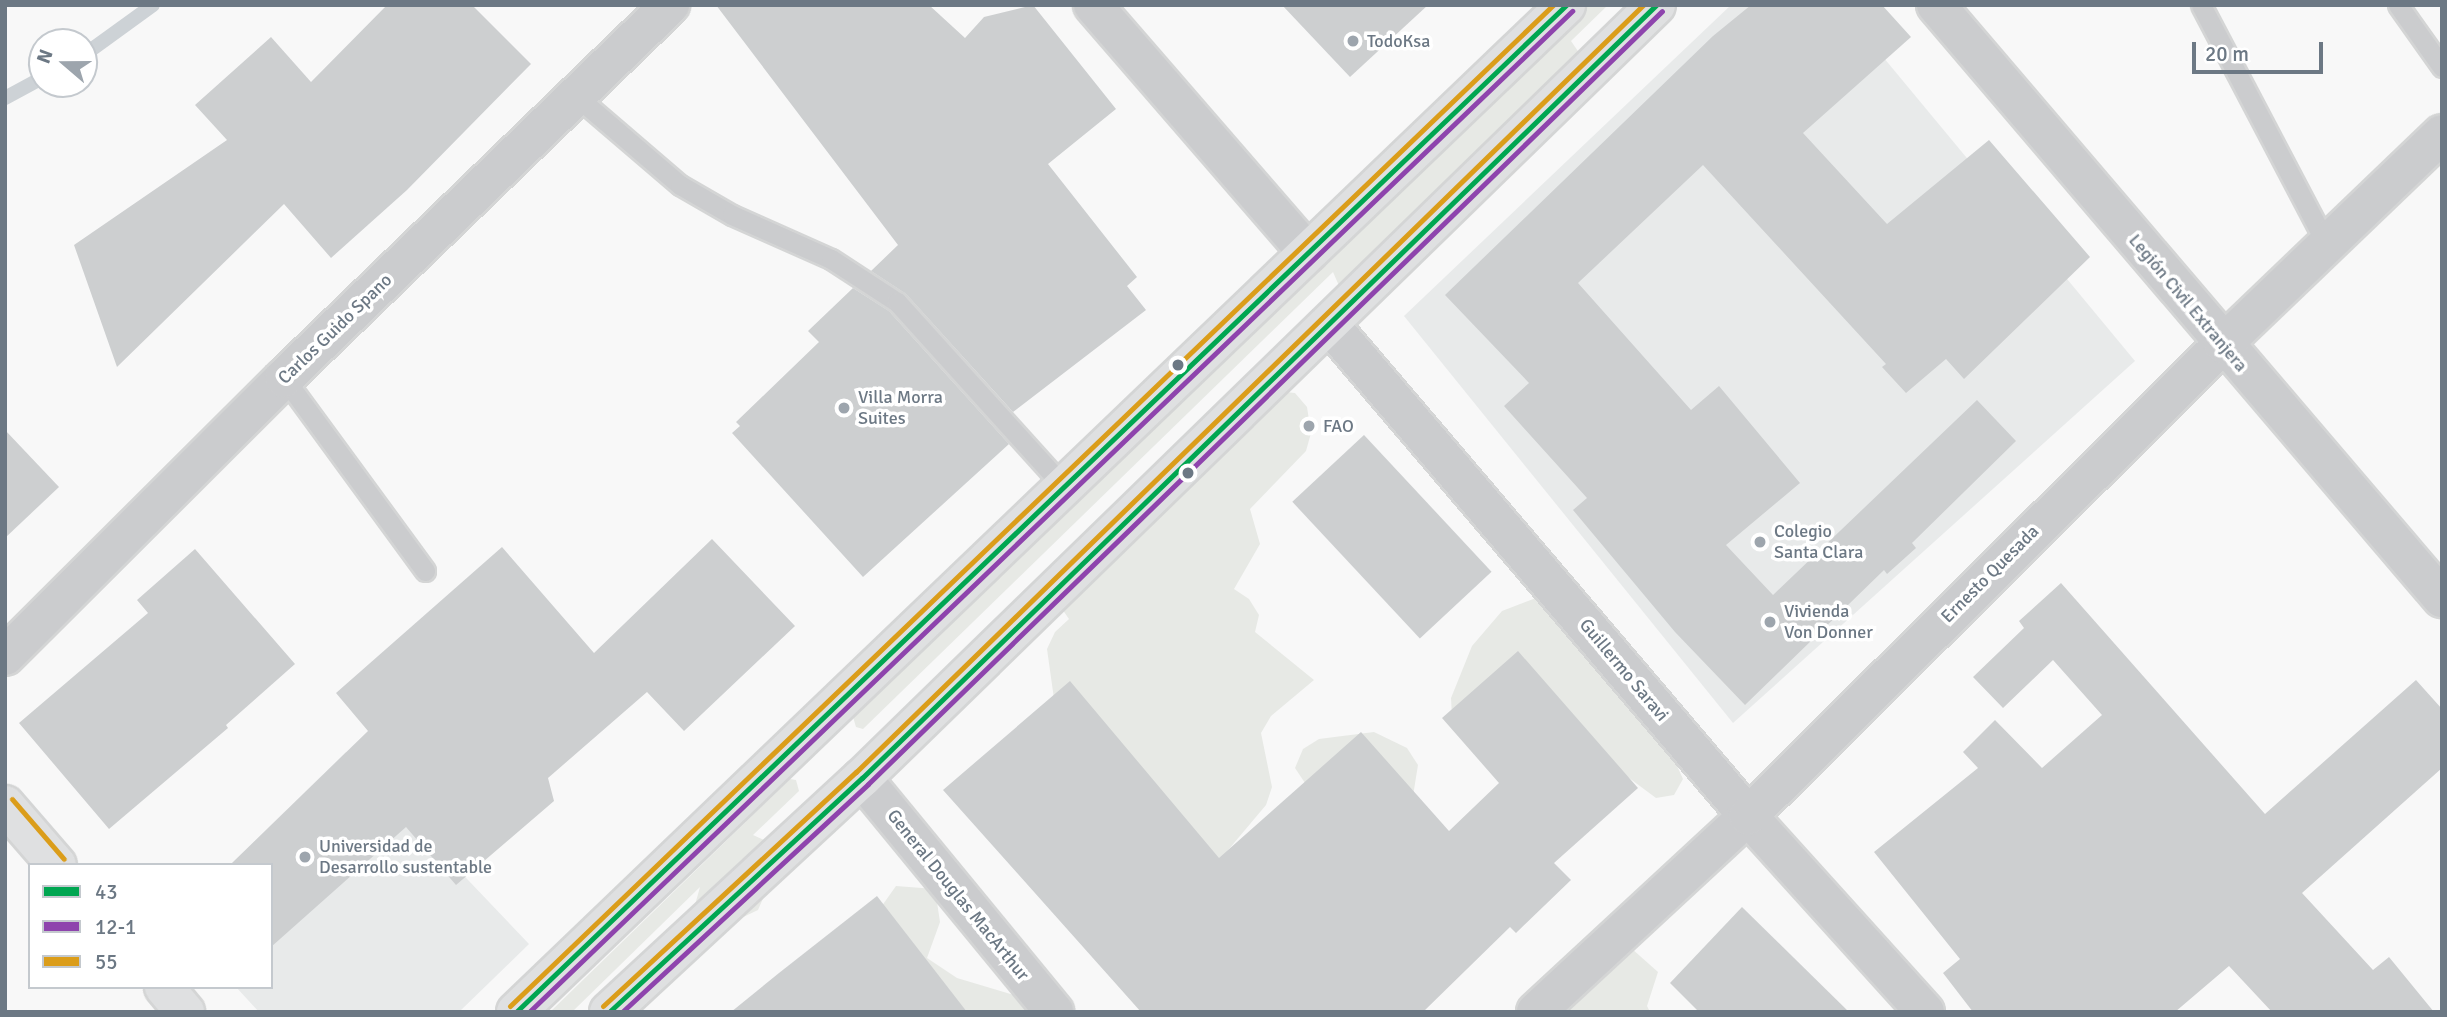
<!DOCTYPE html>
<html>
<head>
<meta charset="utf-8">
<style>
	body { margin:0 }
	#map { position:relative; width:2447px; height:1017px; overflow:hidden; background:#f8f8f8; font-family:Signika,sans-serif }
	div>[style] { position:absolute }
	.built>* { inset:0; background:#e8eaea }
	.green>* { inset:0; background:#e7e9e5 }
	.stream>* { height:14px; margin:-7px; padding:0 7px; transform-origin:7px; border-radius:7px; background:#cdd2d6 }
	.building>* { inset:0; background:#cdcfd0; transform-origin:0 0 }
	.roads { filter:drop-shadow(2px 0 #d4d5d5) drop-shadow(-2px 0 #d4d5d5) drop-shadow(0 2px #d4d5d5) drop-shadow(0 -2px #d4d5d5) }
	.service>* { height:19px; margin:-9.5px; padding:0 9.5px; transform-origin:9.5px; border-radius:9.5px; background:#cbccce }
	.minor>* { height:38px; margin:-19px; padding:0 19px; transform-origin:19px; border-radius:19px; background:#cbccce }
	.tertiary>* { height:38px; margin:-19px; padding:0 19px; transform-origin:19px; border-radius:19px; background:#cbccce }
	.secondary>* { height:38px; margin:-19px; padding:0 19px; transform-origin:19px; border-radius:19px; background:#dfe0e1 }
	.trunk>* { height:38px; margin:-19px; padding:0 19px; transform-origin:19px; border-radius:19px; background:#dfe0e1 }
	.bus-1>* { height:5px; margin:-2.5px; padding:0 2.5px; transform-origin:2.5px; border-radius:2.5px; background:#00a651 }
	.bus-2>* { height:5px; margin:-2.5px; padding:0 2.5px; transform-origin:2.5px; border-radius:2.5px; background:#8e44ad }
	.bus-3>* { height:5px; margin:-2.5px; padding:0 2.5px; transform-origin:2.5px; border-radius:2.5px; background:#db9d1a }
	.dots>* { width:19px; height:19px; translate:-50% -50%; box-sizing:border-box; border:4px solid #fff; border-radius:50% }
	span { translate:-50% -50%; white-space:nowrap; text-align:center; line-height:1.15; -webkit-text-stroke:7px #fff; paint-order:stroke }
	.poi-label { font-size:18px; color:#6c7884 }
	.left { translate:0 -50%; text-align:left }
	.street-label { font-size:18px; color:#6c7884 }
	.frame { position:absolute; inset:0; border:7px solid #6c7884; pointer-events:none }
	.legend { position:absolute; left:28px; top:863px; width:245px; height:126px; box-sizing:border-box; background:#fff; border:2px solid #c4c9ce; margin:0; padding:9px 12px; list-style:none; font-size:21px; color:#6c7884 }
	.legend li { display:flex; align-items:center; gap:14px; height:35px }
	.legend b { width:35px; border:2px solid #c4c9ce }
	.north { position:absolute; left:28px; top:28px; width:70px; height:70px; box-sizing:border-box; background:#fff; border:2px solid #c4c9ce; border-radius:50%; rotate:290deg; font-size:19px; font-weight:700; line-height:28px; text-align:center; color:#6c7884 }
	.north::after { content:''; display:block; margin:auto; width:24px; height:32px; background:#9da5ad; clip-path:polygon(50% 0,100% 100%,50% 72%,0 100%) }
	.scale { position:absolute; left:2192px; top:42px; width:131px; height:32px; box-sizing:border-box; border:4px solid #6c7884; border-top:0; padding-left:9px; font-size:21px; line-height:24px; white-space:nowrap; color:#6c7884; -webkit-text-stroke:5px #fff; paint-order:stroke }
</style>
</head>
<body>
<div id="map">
	<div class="built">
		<div style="clip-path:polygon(1731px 5px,1840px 5px,2135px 361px,1733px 723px,1404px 316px)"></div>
		<div style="clip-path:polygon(346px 752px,529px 944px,459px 1012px,259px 1012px,236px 987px,271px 987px,271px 865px,230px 865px)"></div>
	</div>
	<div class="green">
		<div style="clip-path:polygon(1587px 5px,1608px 5px,1571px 41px,1582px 57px,1343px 295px,1333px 272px,863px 729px,856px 727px,853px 717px)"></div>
		<div style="clip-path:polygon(1276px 391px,1295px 393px,1307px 407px,1311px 433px,1306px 451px,1250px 509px,1260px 544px,1234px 589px,1249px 599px,1259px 615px,1255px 632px,1314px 680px,1271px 716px,1261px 733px,1272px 787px,1266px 805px,1218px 862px,1055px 706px,1047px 649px,1055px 632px,1069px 619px,1060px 606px,1142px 535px,1178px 483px)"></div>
		<div style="clip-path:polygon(1536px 598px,1554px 603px,1668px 746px,1683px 779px,1674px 795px,1656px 798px,1613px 766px,1452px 717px,1451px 698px,1472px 646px,1502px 611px)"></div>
		<div style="clip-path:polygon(1374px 732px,1407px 748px,1418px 765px,1412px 802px,1305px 783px,1295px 768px,1303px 749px,1319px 739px)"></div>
		<div style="clip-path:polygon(790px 779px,796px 780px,799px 791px,753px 835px,773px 844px,769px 885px,758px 910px,718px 929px,693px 912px,700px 887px,572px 1012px,550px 1012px)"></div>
		<div style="clip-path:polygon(896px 886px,935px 889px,940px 922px,927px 958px,957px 978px,1071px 1012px,900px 1012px,874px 917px)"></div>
		<div style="clip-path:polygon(1631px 948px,1658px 972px,1647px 1006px,1650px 1012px,1565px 1012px,1600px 966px)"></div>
	</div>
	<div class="stream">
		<div style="left:84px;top:55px;width:85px;rotate:-35.9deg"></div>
		<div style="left:5px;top:98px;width:42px;rotate:-28.4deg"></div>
	</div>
	<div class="building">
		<div style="clip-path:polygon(387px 5px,472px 5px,531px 64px,407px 190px,331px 258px,284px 204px,117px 367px,74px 245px,227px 140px,195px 105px,271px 37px,311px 82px)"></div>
		<div style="clip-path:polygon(716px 5px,929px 5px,965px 38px,984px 17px,1033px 5px,1116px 109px,1048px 164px,1137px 277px,1127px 286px,1146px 310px,1013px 412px,906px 294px,871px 271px,898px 245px)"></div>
		<div style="clip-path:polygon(1282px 5px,1428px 5px,1350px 77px)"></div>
		<div style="clip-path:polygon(1751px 5px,1882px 5px,1911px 37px,1803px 133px,1887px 224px,1989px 140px,2090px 257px,1964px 379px,1946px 359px,1906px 393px,1882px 367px,1886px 364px,1703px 165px,1578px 283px,1691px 410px,1719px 386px,1800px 483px,1726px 545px,1773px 595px,1977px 400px,2016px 441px,1912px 543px,1916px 548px,1887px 574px,1884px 570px,1745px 705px,1675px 632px,1573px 510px,1587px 498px,1504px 406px,1529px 383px,1445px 295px,1713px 36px)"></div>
		<div style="clip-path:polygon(853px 288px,889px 311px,1009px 444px,863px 577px,732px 433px,740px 426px,736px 422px,819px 342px,808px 331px)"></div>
		<div style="clip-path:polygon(5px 430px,59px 487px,5px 538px)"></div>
		<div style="left:1364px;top:435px;width:187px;height:98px;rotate:47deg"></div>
		<div style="clip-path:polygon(712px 539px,795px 626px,684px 731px,647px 692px,548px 778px,554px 801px,456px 885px,406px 827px,271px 947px,271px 865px,230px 865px,368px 731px,336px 693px,502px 547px,594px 653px)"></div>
		<div style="clip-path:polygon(195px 549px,295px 664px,226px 725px,228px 728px,109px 829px,19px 723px,148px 613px,137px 600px)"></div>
		<div style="clip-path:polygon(2061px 583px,2265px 814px,2416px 680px,2442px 709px,2442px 768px,2302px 893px,2373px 970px,2389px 957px,2434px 1012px,2272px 1012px,2229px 966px,2175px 1012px,1973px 1012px,1943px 973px,1960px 959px,1874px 852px,1978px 768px,1963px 752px,1995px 720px,2042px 768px,2102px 715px,2053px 660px,2003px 708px,1973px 677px,2024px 628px,2019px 621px)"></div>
		<div style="clip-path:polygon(1518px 651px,1638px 788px,1554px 863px,1571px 880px,1516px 933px,1510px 927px,1423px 1012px,1141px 1012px,943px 790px,1070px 681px,1219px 858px,1361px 732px,1449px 831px,1499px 783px,1442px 718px)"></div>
		<div style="clip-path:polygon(877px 896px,967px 1012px,731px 1012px,779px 973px)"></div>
		<div style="clip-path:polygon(1742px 907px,1849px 1012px,1699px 1012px,1670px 983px)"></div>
	</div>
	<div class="roads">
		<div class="service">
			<div style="left:2201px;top:5px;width:271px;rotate:62.3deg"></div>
			<div style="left:2398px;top:5px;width:76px;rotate:54.6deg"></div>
			<div style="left:576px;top:96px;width:137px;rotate:40.6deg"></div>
			<div style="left:680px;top:185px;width:60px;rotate:30deg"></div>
			<div style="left:732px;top:215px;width:108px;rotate:24deg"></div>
			<div style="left:831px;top:259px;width:79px;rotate:33.1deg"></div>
			<div style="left:897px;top:302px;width:249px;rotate:47.9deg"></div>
			<div style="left:284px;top:378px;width:239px;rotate:53.8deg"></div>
		</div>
		<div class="minor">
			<div style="left:1093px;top:5px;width:328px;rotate:49.1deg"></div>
			<div style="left:5px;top:656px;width:394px;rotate:-44.9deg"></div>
			<div style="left:284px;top:378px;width:537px;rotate:-44.02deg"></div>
			<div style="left:862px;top:778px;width:303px;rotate:50.6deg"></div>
		</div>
		<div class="tertiary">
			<div style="left:1936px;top:5px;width:780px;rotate:49.53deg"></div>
			<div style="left:1329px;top:324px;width:646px;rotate:49.58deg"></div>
			<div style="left:1748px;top:816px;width:264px;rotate:47.9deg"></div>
			<div style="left:1536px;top:1012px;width:289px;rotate:-42.8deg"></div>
			<div style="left:1748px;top:816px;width:670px;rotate:-44.82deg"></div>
			<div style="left:2223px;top:344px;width:303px;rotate:-43.8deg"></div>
		</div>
		<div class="secondary">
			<div style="left:5px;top:805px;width:79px;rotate:49.1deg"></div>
			<div style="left:164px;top:987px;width:33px;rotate:50deg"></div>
		</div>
		<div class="trunk">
			<div style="left:516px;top:1012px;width:1455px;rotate:-43.8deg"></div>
			<div style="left:609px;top:1012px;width:345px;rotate:-42.8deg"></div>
			<div style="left:862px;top:778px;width:1108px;rotate:-44.23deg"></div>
		</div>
	</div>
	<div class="bus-1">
		<div style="left:516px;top:1012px;width:1455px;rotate:-43.8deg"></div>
		<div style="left:609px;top:1012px;width:345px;rotate:-42.8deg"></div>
		<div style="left:862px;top:778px;width:1108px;rotate:-44.23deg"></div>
	</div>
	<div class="bus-2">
		<div style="left:529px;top:1012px;width:1446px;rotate:-43.82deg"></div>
		<div style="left:622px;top:1012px;width:335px;rotate:-42.8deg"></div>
		<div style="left:868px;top:784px;width:1108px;rotate:-44.23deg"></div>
	</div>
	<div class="bus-3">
		<div style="left:12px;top:799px;width:79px;rotate:49.1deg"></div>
		<div style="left:510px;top:1006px;width:1446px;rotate:-43.82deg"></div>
		<div style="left:603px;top:1006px;width:345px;rotate:-42.8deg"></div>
		<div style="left:856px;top:772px;width:1099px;rotate:-44.26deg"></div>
	</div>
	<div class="dots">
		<div style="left:1353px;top:41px;background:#9da5ad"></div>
		<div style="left:1178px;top:365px;background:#6c7884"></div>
		<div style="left:844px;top:408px;background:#9da5ad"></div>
		<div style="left:1309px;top:426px;background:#9da5ad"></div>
		<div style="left:1188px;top:473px;background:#6c7884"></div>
		<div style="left:1760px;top:542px;background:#9da5ad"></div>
		<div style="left:1770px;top:622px;background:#9da5ad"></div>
		<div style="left:305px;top:857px;background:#9da5ad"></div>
	</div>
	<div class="poi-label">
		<span class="left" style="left:1367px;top:41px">TodoKsa</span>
		<span class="left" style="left:858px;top:408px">Villa Morra<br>Suites</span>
		<span class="left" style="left:1323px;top:426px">FAO</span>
		<span class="left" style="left:1774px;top:542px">Colegio<br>Santa Clara</span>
		<span class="left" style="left:1784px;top:622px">Vivienda<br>Von Donner</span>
		<span class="left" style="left:319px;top:857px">Universidad de<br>Desarrollo sustentable</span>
	</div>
	<div class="street-label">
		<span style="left:2188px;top:303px;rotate:50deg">Legión Civil Extranjera</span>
		<span style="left:335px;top:329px;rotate:-44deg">Carlos Guido Spano</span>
		<span style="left:1990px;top:574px;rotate:-45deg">Ernesto Quesada</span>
		<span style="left:1624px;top:670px;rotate:50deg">Guillermo Saravi</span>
		<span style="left:958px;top:895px;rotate:51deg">General Douglas MacArthur</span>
	</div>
	<div class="frame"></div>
	<ul class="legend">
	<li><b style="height:9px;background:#00a651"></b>43</li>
	<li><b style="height:9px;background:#8e44ad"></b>12-1</li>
	<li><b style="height:9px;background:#db9d1a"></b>55</li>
	</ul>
	<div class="north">N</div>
	<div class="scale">20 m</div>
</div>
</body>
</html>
